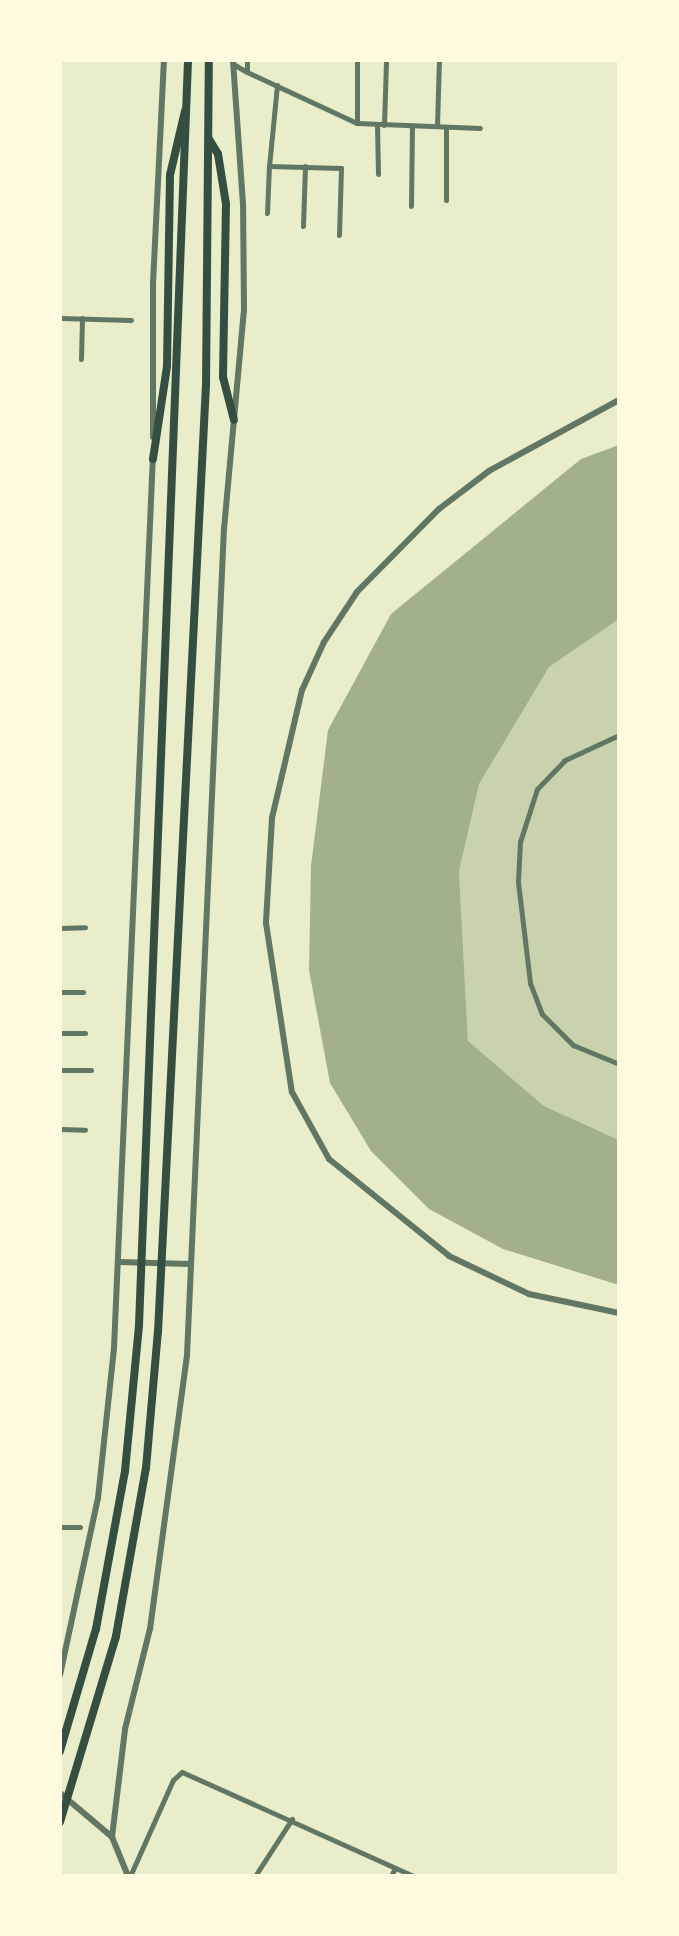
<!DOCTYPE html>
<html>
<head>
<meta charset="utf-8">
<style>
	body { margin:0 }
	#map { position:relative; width:679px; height:1936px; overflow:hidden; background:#e9edc9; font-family:"Space Grotesk",sans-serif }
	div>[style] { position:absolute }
	.green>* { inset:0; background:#cad2ad }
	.water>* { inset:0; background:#a3b18a }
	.minor>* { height:5px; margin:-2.5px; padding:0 2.5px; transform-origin:2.5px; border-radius:2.5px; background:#617663 }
	.tertiary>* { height:6px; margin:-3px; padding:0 3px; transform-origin:3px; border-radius:3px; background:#617663 }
	.trunk>* { height:8px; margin:-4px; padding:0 4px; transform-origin:4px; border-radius:4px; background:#344e41 }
	span { translate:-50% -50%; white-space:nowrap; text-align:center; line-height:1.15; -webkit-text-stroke:8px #fefae0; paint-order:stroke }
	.frame { position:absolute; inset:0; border:62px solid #fefae0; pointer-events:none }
</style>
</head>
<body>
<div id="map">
	<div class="green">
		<div style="clip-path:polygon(619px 619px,619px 1140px,544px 1106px,468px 1042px,459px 870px,478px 784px,549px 666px)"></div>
	</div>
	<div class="water">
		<div style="clip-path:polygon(619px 445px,619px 619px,549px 667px,479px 784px,459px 871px,468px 1041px,544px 1106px,619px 1140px,619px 1285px,503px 1249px,429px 1209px,371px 1151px,330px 1083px,309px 970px,311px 866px,328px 730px,391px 614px,581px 459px)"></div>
	</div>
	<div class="minor">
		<div style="left:233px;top:64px;width:16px;rotate:30deg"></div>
		<div style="left:247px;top:72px;width:12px;rotate:-90deg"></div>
		<div style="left:247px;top:72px;width:121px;rotate:24.9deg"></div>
		<div style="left:357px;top:123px;width:123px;rotate:2.3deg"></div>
		<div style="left:277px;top:85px;width:81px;rotate:95.6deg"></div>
		<div style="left:269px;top:166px;width:72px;rotate:1.6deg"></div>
		<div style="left:341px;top:168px;width:67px;rotate:91.7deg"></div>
		<div style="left:357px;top:123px;width:63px;rotate:-90deg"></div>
		<div style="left:377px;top:125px;width:49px;rotate:88.8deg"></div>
		<div style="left:384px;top:125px;width:65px;rotate:-88.2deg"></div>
		<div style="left:437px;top:126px;width:66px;rotate:-88.3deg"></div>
		<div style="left:446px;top:127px;width:73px;rotate:90deg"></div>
		<div style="left:411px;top:206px;width:80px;rotate:-89.3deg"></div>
		<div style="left:267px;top:213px;width:47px;rotate:-87.6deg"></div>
		<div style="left:303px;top:226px;width:60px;rotate:-88.1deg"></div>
		<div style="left:60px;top:318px;width:71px;rotate:1.6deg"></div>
		<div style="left:81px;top:359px;width:41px;rotate:-88.6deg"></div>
		<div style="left:619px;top:735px;width:60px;rotate:155.2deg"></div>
		<div style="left:565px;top:760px;width:40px;rotate:134deg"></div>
		<div style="left:537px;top:789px;width:56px;rotate:107.8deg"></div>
		<div style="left:520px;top:842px;width:40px;rotate:92.9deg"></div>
		<div style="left:518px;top:882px;width:102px;rotate:83.2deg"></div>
		<div style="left:530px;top:983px;width:33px;rotate:69deg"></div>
		<div style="left:542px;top:1014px;width:44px;rotate:45deg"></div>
		<div style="left:573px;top:1045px;width:50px;rotate:22.4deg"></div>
		<div style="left:60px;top:928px;width:25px;rotate:-2deg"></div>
		<div style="left:60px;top:992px;width:23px"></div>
		<div style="left:60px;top:1033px;width:25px"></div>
		<div style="left:60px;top:1070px;width:31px"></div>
		<div style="left:60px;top:1129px;width:25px;rotate:2deg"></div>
		<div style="left:60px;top:1527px;width:20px"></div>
		<div style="left:130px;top:1876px;width:105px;rotate:-65.9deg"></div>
		<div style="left:173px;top:1780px;width:12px;rotate:-42deg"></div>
		<div style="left:182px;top:1772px;width:253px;rotate:24.2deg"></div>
		<div style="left:255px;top:1876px;width:68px;rotate:-57deg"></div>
		<div style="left:391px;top:1876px;width:9px;rotate:-63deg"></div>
	</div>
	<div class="tertiary">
		<div style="left:619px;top:400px;width:148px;rotate:151.4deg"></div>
		<div style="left:489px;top:471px;width:63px;rotate:142.8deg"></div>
		<div style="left:439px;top:509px;width:117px;rotate:134.7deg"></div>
		<div style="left:357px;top:592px;width:60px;rotate:123.4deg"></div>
		<div style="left:324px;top:642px;width:53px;rotate:114.6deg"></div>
		<div style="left:302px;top:690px;width:131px;rotate:103.2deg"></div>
		<div style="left:272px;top:818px;width:105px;rotate:93.3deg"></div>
		<div style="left:266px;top:923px;width:171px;rotate:81.3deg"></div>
		<div style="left:292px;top:1092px;width:77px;rotate:61.1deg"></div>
		<div style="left:329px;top:1159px;width:154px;rotate:38.9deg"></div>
		<div style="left:449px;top:1256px;width:89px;rotate:25.4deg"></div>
		<div style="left:529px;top:1294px;width:92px;rotate:11.9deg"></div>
		<div style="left:153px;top:437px;width:153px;rotate:-90deg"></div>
		<div style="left:153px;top:284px;width:224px;rotate:-87.2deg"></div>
		<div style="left:119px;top:1262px;width:71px;rotate:1.6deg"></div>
		<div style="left:60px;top:1675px;width:181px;rotate:-77.9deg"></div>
		<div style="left:98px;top:1498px;width:151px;rotate:-83.9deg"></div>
		<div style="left:114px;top:1348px;width:893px;rotate:-87.5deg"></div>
		<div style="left:60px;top:1793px;width:68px;rotate:40.2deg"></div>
		<div style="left:112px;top:1837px;width:42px;rotate:67.7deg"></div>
		<div style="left:112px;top:1837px;width:109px;rotate:-83.1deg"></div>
		<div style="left:125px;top:1729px;width:103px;rotate:-76deg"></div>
		<div style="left:150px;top:1629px;width:276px;rotate:-82.3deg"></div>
		<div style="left:187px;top:1355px;width:827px;rotate:-87.44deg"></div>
		<div style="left:224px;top:529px;width:219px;rotate:-84.8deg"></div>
		<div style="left:244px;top:311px;width:107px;rotate:-90.5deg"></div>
		<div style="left:243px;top:204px;width:144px;rotate:-94deg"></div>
	</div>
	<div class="trunk">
		<div style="left:209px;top:139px;width:17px;rotate:59deg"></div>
		<div style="left:218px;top:154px;width:51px;rotate:80.9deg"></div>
		<div style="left:226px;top:204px;width:173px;rotate:91deg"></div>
		<div style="left:223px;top:377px;width:44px;rotate:75.7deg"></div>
		<div style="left:153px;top:459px;width:94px;rotate:-81.4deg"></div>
		<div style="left:167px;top:366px;width:191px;rotate:-89.1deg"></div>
		<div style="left:170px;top:175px;width:66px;rotate:-76.8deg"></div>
		<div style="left:60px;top:1751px;width:127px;rotate:-73.6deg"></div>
		<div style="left:96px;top:1629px;width:161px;rotate:-79.6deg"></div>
		<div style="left:125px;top:1471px;width:147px;rotate:-84.5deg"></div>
		<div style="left:139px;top:1325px;width:1266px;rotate:-87.78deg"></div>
		<div style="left:60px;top:1822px;width:194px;rotate:-73.2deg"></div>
		<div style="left:116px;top:1636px;width:171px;rotate:-79.9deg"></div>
		<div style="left:146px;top:1468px;width:137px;rotate:-85deg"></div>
		<div style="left:158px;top:1332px;width:947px;rotate:-87.1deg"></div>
		<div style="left:206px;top:386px;width:326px;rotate:-89.5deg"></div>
	</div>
	<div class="frame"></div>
</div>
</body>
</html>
